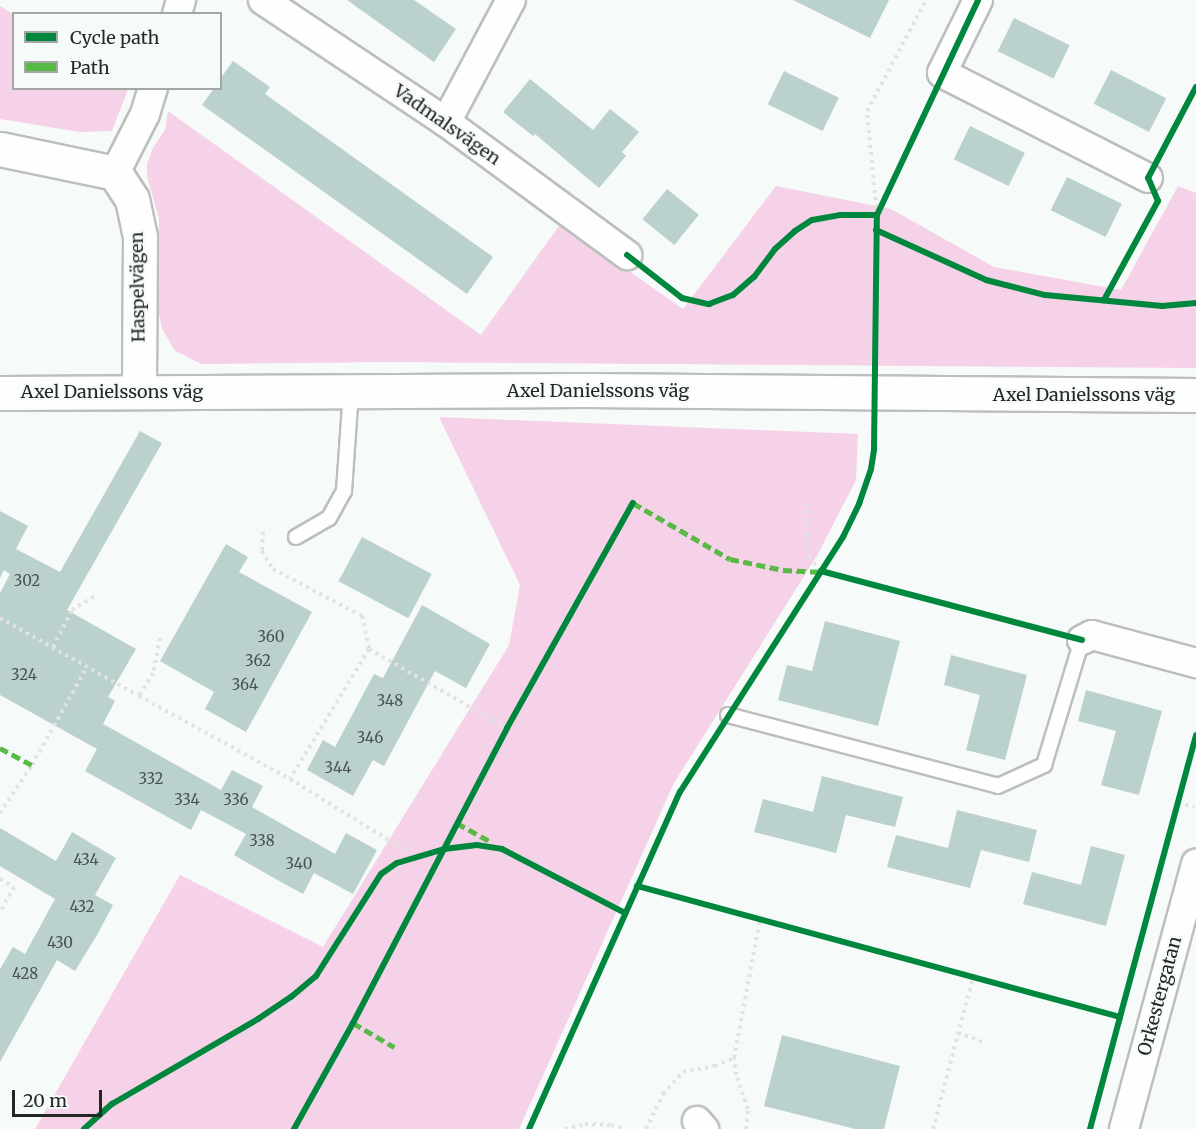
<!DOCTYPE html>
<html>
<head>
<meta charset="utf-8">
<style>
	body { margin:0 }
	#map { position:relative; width:1196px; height:1129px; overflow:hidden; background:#f6faf8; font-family:Merriweather,serif }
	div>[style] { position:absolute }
	.green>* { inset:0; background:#f6d2e8 }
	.building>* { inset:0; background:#bbd1cd; transform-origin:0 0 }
	.path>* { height:4px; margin-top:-2px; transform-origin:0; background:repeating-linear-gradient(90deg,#e2e2e2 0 3px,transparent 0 7.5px) }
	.roads { filter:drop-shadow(2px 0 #bcbfbd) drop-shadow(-2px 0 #bcbfbd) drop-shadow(0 2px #bcbfbd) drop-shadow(0 -2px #bcbfbd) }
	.lane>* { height:14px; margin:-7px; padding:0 7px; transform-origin:7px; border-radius:7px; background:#fefefe }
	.street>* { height:28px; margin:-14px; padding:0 14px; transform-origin:14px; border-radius:14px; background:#fefefe }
	.secondary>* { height:33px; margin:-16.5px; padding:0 16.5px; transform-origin:16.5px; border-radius:16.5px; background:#fefefe }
	.quiet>* { height:4.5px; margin-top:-2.25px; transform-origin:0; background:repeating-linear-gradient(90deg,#58b947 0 9px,transparent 0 13.5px) }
	.cycleway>* { height:6px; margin:-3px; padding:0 3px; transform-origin:3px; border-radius:3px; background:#00873e }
	span { translate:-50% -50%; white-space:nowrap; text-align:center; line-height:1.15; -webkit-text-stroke:4.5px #f5fbf9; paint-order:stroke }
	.number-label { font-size:15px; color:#4a5250 }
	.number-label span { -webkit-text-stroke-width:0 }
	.street-label { font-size:18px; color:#252727 }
	.legend { position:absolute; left:12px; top:12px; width:210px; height:78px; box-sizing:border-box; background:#f5fbf9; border:2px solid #a2a6a5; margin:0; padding:8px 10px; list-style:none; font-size:18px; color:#252727 }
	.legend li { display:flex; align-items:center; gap:12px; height:30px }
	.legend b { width:30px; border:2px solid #a2a6a5 }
	.scale { position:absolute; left:12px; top:1090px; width:90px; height:27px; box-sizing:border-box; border:3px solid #252727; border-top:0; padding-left:8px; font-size:18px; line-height:21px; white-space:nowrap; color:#252727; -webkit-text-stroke:4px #f5fbf9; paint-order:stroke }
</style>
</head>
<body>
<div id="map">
	<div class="green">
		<div style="clip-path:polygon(0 6px,13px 14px,14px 88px,128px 89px,112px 131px,80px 132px,0 119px)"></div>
		<div style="clip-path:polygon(168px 111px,481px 335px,561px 223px,683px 309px,776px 186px,891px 209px,994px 267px,1121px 290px,1178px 186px,1196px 193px,1196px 368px,385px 362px,201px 364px,174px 350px,162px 328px,158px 309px,159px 219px,147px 176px,147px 164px,153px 148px,165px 130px)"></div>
		<div style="clip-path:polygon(439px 417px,858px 434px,856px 480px,818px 554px,674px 783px,519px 1129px,35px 1129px,180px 875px,323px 947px,509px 645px,520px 585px)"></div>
	</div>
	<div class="building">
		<div style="clip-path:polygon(347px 0,414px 0,456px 29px,434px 62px)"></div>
		<div style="clip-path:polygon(793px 0,889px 0,870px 38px)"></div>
		<div style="left:1014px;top:18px;width:62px;height:37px;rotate:26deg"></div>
		<div style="clip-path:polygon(233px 61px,270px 87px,265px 94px,493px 257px,467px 294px,202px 105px,214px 88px,220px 88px,220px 79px)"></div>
		<div style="left:1111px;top:70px;width:62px;height:38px;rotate:27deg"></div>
		<div style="left:784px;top:71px;width:61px;height:37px;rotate:26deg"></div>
		<div style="clip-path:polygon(530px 79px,593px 130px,610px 109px,639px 132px,622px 152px,626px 156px,599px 188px,535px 134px,533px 136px,503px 112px)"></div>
		<div style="left:970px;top:126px;width:61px;height:37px;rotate:26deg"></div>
		<div style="left:1067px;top:177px;width:61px;height:37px;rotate:26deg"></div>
		<div style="left:667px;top:189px;width:41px;height:39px;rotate:39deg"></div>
		<div style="clip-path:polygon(140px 431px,162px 443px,67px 610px,136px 649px,108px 697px,115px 701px,103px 724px,221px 790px,232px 770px,263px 786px,252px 807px,335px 854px,346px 833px,377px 850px,353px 894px,314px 873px,303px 894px,272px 877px,234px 855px,246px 834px,201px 810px,191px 830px,85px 771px,97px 749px,0 695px,0 593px,10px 574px,4px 570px,0 578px,0 511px,28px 526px,16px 549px,60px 572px)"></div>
		<div style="left:362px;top:537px;width:79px;height:50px;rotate:28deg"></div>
		<div style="clip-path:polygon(226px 544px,248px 557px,239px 572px,312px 612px,246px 732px,205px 709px,214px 692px,160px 661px)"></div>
		<div style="clip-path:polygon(422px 605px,490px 644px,466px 688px,435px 671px,384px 766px,373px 760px,353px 796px,307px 770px,323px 740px,335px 747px,374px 674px,383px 678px)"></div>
		<div style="clip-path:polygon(825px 621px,900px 641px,878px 726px,778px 700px,787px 665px,812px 671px)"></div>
		<div style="clip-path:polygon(951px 655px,1027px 675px,1005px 760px,966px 750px,980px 695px,944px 685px)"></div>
		<div style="clip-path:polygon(1086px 690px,1162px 711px,1139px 795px,1101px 785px,1116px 731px,1078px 721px)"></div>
		<div style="clip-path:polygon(822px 776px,903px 797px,895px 827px,846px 815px,836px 853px,754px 832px,763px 799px,813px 812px)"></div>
		<div style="clip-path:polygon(957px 810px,1037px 830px,1029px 862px,981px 850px,970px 888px,887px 867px,896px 835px,948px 848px)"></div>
		<div style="clip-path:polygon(0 828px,56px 861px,72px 832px,116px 858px,95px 895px,113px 905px,97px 935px,75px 971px,57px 960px,0 1062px,0 969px,13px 947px,25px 954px,55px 899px,0 866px)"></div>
		<div style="clip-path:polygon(1091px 846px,1125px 855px,1106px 926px,1023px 904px,1032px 872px,1081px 885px)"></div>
		<div style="clip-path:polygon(782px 1035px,900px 1066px,884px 1129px,855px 1129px,764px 1106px)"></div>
	</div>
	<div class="path">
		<div style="left:877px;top:215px;width:104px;rotate:-95.5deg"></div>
		<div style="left:867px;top:111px;width:126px;rotate:-62deg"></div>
		<div style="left:805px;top:503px;width:54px;rotate:85.8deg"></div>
		<div style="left:809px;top:557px;width:18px;rotate:49deg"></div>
		<div style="left:263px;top:532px;width:19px;rotate:93deg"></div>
		<div style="left:262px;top:551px;width:21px;rotate:59deg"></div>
		<div style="left:273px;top:569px;width:101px;rotate:27.8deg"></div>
		<div style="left:362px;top:616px;width:34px;rotate:78deg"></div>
		<div style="left:369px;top:649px;width:159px;rotate:29.8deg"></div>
		<div style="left:0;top:618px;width:159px;rotate:29.3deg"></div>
		<div style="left:160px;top:638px;width:36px;rotate:101deg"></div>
		<div style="left:153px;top:673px;width:27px;rotate:121deg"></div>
		<div style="left:139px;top:696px;width:172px;rotate:28.8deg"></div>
		<div style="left:53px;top:647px;width:42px;rotate:-62.8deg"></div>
		<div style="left:72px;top:610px;width:26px;rotate:-32deg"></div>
		<div style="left:369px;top:649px;width:152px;rotate:121.3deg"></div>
		<div style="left:290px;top:779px;width:148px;rotate:31.8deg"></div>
		<div style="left:1178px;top:803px;width:17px;rotate:13deg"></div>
		<div style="left:0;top:813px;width:58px;rotate:-56.3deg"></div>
		<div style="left:32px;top:765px;width:112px;rotate:-60.7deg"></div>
		<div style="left:0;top:879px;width:16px;rotate:30deg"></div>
		<div style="left:14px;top:887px;width:29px;rotate:119deg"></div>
		<div style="left:958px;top:1033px;width:29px;rotate:20deg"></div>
		<div style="left:565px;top:1129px;width:21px;rotate:-14deg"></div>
		<div style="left:585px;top:1124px;width:26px;rotate:2deg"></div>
		<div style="left:611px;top:1125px;width:13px;rotate:18deg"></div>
		<div style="left:646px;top:1129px;width:39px;rotate:-64deg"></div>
		<div style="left:663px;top:1094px;width:30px;rotate:-48deg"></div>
		<div style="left:683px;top:1072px;width:33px;rotate:-11deg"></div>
		<div style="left:715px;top:1066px;width:21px;rotate:-23deg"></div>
		<div style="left:746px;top:1129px;width:20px;rotate:-84deg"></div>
		<div style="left:748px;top:1109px;width:36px;rotate:-109deg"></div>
		<div style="left:736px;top:1075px;width:17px;rotate:-97deg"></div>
		<div style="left:734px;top:1058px;width:141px;rotate:-79.4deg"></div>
		<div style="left:933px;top:1129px;width:157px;rotate:-75.3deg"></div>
	</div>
	<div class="roads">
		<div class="lane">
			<div style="left:296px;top:537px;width:38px;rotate:-30deg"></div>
			<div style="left:329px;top:518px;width:31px;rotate:-61deg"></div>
			<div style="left:344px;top:491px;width:100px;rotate:-86deg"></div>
			<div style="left:728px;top:715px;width:279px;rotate:14.7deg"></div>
			<div style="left:998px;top:786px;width:51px;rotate:-24.5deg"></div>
			<div style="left:1044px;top:765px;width:131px;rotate:-73.1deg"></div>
		</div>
		<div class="street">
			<div style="left:263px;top:0;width:220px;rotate:33.7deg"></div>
			<div style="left:446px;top:122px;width:225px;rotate:36.3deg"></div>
			<div style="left:978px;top:0;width:81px;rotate:116.3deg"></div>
			<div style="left:942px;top:73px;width:231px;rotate:27deg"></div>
			<div style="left:177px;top:14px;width:15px;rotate:-74deg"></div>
			<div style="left:446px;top:122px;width:138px;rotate:-62deg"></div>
			<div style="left:115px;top:173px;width:66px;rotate:-63deg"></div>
			<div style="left:145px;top:114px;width:27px;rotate:-73deg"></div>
			<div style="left:1082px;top:640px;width:11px;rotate:-27deg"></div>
			<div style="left:1092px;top:635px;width:108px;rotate:15.1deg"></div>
			<div style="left:697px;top:1121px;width:11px;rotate:49deg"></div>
			<div style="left:1124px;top:1129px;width:275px;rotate:-74.8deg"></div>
		</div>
		<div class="secondary">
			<div style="left:0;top:149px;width:117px;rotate:11.8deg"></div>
			<div style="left:115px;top:173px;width:31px;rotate:57deg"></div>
			<div style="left:132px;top:199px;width:39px;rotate:78deg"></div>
			<div style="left:140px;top:237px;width:154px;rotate:90.4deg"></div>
			<div style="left:0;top:393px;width:584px;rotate:-0.29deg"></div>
			<div style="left:584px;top:390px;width:612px;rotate:0.47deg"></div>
		</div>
	</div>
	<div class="quiet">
		<div style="left:630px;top:506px;width:4px;rotate:-45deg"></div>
		<div style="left:633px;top:503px;width:112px;rotate:30deg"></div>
		<div style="left:730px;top:559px;width:54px;rotate:11.7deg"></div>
		<div style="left:783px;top:570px;width:40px;rotate:2.9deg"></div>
		<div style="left:0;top:748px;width:36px;rotate:28deg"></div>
		<div style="left:457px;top:823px;width:39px;rotate:29deg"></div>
		<div style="left:353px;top:1023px;width:48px;rotate:30.3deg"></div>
	</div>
	<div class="cycleway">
		<div style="left:876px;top:230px;width:121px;rotate:24.4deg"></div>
		<div style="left:986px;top:280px;width:61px;rotate:14.3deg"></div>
		<div style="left:1045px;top:295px;width:118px;rotate:5.4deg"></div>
		<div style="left:1162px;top:306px;width:34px;rotate:-5deg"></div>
		<div style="left:627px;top:255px;width:70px;rotate:38deg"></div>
		<div style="left:682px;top:298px;width:28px;rotate:13deg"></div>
		<div style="left:709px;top:304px;width:26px;rotate:-21deg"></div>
		<div style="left:733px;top:295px;width:28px;rotate:-41deg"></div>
		<div style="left:754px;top:277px;width:35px;rotate:-53deg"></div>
		<div style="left:775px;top:249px;width:27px;rotate:-42deg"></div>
		<div style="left:795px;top:231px;width:20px;rotate:-33deg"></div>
		<div style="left:812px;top:220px;width:28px;rotate:-10deg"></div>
		<div style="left:840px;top:215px;width:37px"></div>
		<div style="left:1104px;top:300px;width:113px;rotate:-61.4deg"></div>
		<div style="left:1158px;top:201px;width:25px;rotate:-113deg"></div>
		<div style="left:1148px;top:178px;width:103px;rotate:-62.2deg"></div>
		<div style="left:821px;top:571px;width:270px;rotate:14.8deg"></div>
		<div style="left:637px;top:886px;width:500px;rotate:15.17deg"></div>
		<div style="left:1120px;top:1017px;width:292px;rotate:-74.9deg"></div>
		<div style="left:84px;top:1129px;width:38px;rotate:-42deg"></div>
		<div style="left:112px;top:1104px;width:169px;rotate:-30.2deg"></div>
		<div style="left:258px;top:1019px;width:40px;rotate:-34deg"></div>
		<div style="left:291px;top:997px;width:33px;rotate:-40deg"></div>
		<div style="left:316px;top:976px;width:121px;rotate:-57.5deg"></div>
		<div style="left:381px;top:874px;width:19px;rotate:-35deg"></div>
		<div style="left:397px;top:863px;width:49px;rotate:-16.6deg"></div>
		<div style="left:444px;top:849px;width:33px;rotate:-7deg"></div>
		<div style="left:477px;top:845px;width:25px;rotate:9deg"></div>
		<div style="left:502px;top:849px;width:139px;rotate:27.5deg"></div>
		<div style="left:294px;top:1129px;width:121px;rotate:-60.9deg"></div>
		<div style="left:353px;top:1023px;width:333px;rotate:-62.4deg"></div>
		<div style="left:507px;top:728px;width:258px;rotate:-60.8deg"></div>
		<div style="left:529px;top:1129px;width:369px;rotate:-65.9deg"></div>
		<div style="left:680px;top:792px;width:303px;rotate:-57.4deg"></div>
		<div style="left:843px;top:537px;width:37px;rotate:-64deg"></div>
		<div style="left:859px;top:504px;width:37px;rotate:-71deg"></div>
		<div style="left:871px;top:469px;width:20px;rotate:-81deg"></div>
		<div style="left:874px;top:449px;width:234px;rotate:-89.3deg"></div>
		<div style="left:877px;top:215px;width:238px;rotate:-64.8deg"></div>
		<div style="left:1090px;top:1129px;width:116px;rotate:-75deg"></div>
	</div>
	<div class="number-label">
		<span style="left:27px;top:581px">302</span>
		<span style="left:271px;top:637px">360</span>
		<span style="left:258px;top:661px">362</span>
		<span style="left:24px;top:675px">324</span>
		<span style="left:245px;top:685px">364</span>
		<span style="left:390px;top:701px">348</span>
		<span style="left:370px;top:738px">346</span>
		<span style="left:338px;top:768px">344</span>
		<span style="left:151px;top:779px">332</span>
		<span style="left:187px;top:800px">334</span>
		<span style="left:236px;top:800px">336</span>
		<span style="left:262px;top:841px">338</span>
		<span style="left:86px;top:860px">434</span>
		<span style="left:299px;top:864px">340</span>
		<span style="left:82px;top:907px">432</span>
		<span style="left:60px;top:943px">430</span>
		<span style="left:25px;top:974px">428</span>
	</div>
	<div class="street-label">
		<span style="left:447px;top:125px;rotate:35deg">Vadmalsvägen</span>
		<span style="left:138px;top:287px;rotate:-91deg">Haspelvägen</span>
		<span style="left:598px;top:391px">Axel Danielssons väg</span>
		<span style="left:112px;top:392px">Axel Danielssons väg</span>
		<span style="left:1084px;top:395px">Axel Danielssons väg</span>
		<span style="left:1160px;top:996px;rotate:-75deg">Orkestergatan</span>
	</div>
	<ul class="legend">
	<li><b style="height:8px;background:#00873e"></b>Cycle path</li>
	<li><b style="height:8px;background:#58b947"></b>Path</li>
	</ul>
	<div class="scale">20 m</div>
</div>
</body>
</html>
